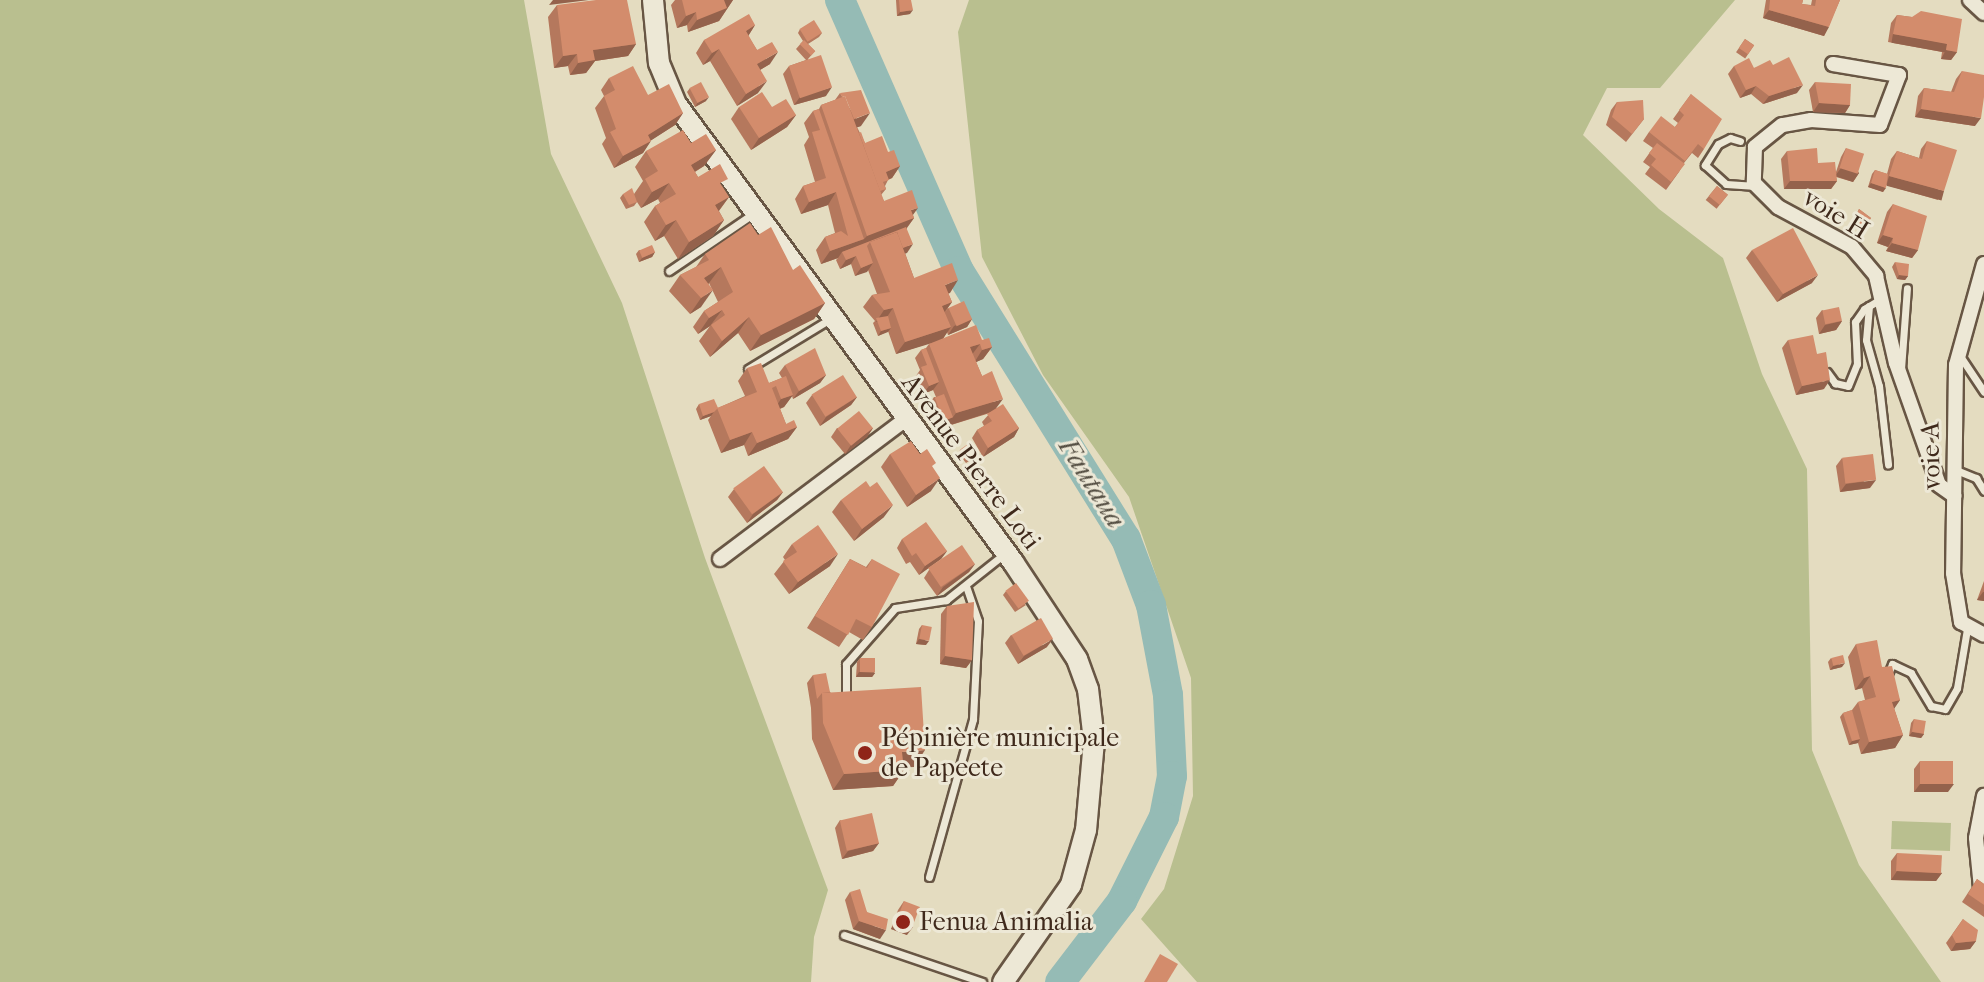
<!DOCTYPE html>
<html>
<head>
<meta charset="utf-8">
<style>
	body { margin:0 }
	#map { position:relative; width:1984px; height:982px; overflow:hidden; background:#e4dcc0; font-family:"IM FELL French Canon",serif }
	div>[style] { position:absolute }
	.green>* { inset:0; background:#b9bf8f; transform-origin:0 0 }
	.river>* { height:30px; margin:-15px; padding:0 15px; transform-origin:15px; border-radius:15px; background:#95bbb5 }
	.roads { filter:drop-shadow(2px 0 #685644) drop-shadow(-2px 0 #685644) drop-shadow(0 2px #685644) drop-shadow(0 -2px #685644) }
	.lane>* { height:7px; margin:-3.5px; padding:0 3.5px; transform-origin:3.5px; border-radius:3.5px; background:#ede8d6 }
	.street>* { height:14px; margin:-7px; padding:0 7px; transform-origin:7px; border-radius:7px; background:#ede8d6 }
	.secondary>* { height:20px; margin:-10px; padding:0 10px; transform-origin:10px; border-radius:10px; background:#ede8d6 }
	.wall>* { inset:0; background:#b5785d; transform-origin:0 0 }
	.shaded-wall>* { inset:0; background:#94624c; transform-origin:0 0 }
	.building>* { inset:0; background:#d38c6c; transform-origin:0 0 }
	.dots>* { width:22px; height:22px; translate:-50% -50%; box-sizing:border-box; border:4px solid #ede8d6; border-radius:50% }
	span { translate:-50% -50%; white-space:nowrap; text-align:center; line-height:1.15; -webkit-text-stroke:6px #ede8d6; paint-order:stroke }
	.street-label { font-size:26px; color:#3f291b }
	.poi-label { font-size:26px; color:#3f291b }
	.left { translate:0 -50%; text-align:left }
	.water-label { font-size:28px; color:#544e42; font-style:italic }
</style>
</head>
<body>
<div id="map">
	<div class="green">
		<div style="clip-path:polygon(0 0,524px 0,551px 154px,622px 303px,705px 558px,828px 890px,814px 937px,811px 982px,0 982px)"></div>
		<div style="clip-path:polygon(969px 0,1735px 0,1660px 88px,1607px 88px,1583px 135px,1659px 209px,1723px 258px,1762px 374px,1807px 469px,1812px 750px,1859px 865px,1941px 982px,1197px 982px,1141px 919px,1164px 889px,1193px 796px,1191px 678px,1129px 497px,1043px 375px,982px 257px,958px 32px)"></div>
		<div style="left:1892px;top:821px;width:59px;height:28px;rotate:2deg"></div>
	</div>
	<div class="river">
		<div style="left:840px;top:0;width:296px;rotate:66.3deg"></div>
		<div style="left:959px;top:271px;width:316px;rotate:58.1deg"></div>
		<div style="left:1126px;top:539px;width:71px;rotate:69.3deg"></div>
		<div style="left:1151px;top:605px;width:92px;rotate:79.3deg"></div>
		<div style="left:1168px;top:695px;width:81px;rotate:87.2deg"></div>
		<div style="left:1172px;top:776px;width:42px;rotate:101deg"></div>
		<div style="left:1164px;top:817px;width:94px;rotate:116.6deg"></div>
		<div style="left:1122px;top:901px;width:102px;rotate:127.4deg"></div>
	</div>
	<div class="roads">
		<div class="lane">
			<div style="left:1740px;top:141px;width:10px;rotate:-163deg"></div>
			<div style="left:1730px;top:138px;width:13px;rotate:153deg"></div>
			<div style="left:1718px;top:144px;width:25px;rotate:122deg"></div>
			<div style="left:1705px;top:165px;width:28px;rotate:42deg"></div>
			<div style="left:1726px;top:184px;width:30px;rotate:4deg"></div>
			<div style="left:669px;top:271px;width:103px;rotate:-34.3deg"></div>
			<div style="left:1869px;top:306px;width:34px;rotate:95deg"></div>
			<div style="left:1866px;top:340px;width:48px;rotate:74.2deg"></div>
			<div style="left:1879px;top:386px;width:79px;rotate:83.4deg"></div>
			<div style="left:1960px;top:356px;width:43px;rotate:56.3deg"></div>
			<div style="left:748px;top:369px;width:96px;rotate:-31.4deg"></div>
			<div style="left:1901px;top:369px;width:81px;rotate:-85.8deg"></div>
			<div style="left:1827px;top:372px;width:14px;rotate:54deg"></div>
			<div style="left:1835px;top:383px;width:13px;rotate:13deg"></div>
			<div style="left:1848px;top:386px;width:24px;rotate:-68deg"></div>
			<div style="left:1857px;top:364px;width:42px;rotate:-92.7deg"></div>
			<div style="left:1855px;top:322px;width:16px;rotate:-55deg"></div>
			<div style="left:1864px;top:309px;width:21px;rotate:-31deg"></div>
			<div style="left:1956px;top:470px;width:22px;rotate:22deg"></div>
			<div style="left:1976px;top:478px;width:15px;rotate:58deg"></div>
			<div style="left:1887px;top:676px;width:13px;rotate:-67deg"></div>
			<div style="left:1892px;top:664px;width:21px;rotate:25deg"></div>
			<div style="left:1911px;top:673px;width:39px;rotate:59deg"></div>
			<div style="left:1931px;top:706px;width:14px;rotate:12deg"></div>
			<div style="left:1945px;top:709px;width:24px;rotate:-60deg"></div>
			<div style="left:1957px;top:688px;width:60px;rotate:-80.4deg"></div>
			<div style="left:846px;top:700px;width:36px;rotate:-90deg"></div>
			<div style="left:846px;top:664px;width:74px;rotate:-48.8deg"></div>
			<div style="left:895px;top:608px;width:52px;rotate:-8.9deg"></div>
			<div style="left:946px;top:600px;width:73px;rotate:-38.3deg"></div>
			<div style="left:929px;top:877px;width:164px;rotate:-74.4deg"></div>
			<div style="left:973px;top:719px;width:98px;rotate:-87.1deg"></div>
			<div style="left:978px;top:621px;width:36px;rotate:-109deg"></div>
			<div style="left:844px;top:935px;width:146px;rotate:18.8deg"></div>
		</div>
		<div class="street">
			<div style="left:1970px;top:0;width:19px;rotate:43deg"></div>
			<div style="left:1833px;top:64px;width:67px;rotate:9.5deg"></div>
			<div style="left:1899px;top:75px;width:53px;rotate:110.8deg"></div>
			<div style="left:1880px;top:125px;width:69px;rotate:-175.9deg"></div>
			<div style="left:1811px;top:120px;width:29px;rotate:170deg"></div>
			<div style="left:1782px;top:125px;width:35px;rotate:141deg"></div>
			<div style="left:1755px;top:147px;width:36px;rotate:92deg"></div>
			<div style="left:1754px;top:183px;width:34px;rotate:45deg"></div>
			<div style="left:1778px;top:207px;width:84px;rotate:28.4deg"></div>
			<div style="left:1852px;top:247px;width:38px;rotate:50deg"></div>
			<div style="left:1876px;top:276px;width:89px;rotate:77.1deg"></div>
			<div style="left:1896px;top:363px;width:129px;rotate:70.6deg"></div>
			<div style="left:1939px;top:485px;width:19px;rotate:35deg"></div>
			<div style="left:1984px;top:264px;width:105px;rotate:105.5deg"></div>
			<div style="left:1956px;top:365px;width:208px;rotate:90.8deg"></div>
			<div style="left:1953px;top:573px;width:50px;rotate:80.7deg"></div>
			<div style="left:1961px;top:622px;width:26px;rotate:29deg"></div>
			<div style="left:720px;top:559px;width:233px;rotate:-37deg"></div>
			<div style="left:1981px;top:888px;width:50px;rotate:-95.7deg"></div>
			<div style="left:1976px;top:838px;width:43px;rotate:-79.2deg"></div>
		</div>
		<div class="secondary">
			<div style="left:653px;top:0;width:63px;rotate:84.6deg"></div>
			<div style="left:659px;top:63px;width:44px;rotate:67.5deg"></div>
			<div style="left:676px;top:104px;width:569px;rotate:53.65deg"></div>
			<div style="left:1013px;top:562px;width:116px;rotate:56.6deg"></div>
			<div style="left:1077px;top:659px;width:32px;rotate:70deg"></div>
			<div style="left:1088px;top:689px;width:52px;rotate:83.4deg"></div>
			<div style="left:1094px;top:741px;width:89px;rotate:95.1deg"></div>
			<div style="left:1086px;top:830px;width:57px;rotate:105.3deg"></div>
			<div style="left:1071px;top:885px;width:118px;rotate:125deg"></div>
		</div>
	</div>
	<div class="wall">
		<div style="clip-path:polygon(675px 0,733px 0,719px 21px,688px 32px,687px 25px,677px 28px,671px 5px)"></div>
		<div style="clip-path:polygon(896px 0,911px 0,910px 14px,897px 16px)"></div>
		<div style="clip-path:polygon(1766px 0,1803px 0,1802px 4px,1811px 5px,1812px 0,1840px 0,1824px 36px,1763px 18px)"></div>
		<div style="clip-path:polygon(557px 5px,636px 44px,628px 56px,595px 61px,586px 73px,570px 75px,568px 66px,554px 68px,548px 17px)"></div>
		<div style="clip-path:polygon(1897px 15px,1912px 17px,1957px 52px,1951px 60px,1941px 59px,1942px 52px,1888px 42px,1891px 23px)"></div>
		<div style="clip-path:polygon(755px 25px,748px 36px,757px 50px,770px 64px,760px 70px,758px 93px,737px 106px,710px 61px,703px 65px,696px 53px,704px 40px)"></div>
		<div style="clip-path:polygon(800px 29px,822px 33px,819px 37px,808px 44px,815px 51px,808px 59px,826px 96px,794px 105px,783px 74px,789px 66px,806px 60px,796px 49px,803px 41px,798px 33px)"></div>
		<div style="left:1745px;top:39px;width:11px;height:16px;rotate:34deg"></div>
		<div style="clip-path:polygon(1773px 65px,1797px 93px,1763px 104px,1751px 94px,1740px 98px,1728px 74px,1734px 66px,1754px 68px)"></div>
		<div style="clip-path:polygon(1962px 71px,1975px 126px,1915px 117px,1918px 96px,1924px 88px,1951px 92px,1956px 79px)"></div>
		<div style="clip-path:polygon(609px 78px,648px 95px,683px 113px,675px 125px,651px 140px,643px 153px,614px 168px,602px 144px,606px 138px,595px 108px,604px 96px,601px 90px)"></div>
		<div style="clip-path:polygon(1815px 82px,1850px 105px,1845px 113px,1813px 112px,1809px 90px)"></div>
		<div style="clip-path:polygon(690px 88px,706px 101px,695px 107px,687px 92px)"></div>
		<div style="clip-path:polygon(840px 93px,861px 126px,857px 127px,865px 143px,888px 152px,900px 166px,892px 178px,888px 180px,885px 186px,886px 189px,881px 195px,884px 201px,913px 215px,914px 218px,907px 228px,907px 253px,905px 253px,914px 278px,950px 293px,948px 293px,952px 302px,945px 312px,948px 308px,972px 319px,967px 327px,948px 335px,947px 332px,943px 339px,982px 340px,992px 347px,983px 359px,976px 362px,996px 408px,1019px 428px,1014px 437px,983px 457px,972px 438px,977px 430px,984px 426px,982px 422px,990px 413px,938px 429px,928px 406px,934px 397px,936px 397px,933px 390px,923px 394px,916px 376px,920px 370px,915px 358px,921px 350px,926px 348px,929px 344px,933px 342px,896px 354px,888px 331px,878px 336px,873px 323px,875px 321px,863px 307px,872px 295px,877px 294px,868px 270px,855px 276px,851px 264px,840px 269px,836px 260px,838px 258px,821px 264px,816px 250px,825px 237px,835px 233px,828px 205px,801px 214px,795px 199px,803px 186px,815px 182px,804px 145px,809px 137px,804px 123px,813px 111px,819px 109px,821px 105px,835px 100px)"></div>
		<div style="clip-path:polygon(1691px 94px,1704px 149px,1698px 158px,1692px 153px,1684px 163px,1679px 172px,1666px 190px,1645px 174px,1650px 167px,1643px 162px,1653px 148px,1643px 141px,1649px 132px,1675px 127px,1678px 123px,1673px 119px)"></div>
		<div style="clip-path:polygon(1617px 102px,1644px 119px,1626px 142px,1606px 125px,1611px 110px)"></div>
		<div style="clip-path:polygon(739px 107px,772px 107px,796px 115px,787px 127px,751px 150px,731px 119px)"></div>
		<div style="clip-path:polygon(1927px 141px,1938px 200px,1886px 185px,1883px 192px,1868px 187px,1872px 174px,1875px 170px,1887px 174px,1891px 159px,1897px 151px,1919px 158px,1921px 149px)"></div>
		<div style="clip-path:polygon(691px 143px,716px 150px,704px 166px,695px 172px,698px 177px,722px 186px,729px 197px,719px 211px,724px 220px,713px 236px,678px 259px,664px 236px,655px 241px,644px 222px,655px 206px,660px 203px,658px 199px,641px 208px,637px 202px,634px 206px,626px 209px,620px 198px,623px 194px,634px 194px,643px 181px,635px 167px,646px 151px)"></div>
		<div style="clip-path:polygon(1846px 148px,1859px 173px,1853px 182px,1836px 177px,1837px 181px,1831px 189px,1784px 189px,1781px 159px,1787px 151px,1818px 163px,1836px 172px,1841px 157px)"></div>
		<div style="left:1717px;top:186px;width:14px;height:18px;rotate:39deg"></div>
		<div style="clip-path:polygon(1893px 204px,1918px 250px,1912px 258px,1886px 251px,1888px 247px,1877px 243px,1887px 212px)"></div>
		<div style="clip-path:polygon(1859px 209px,1871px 218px,1861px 232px,1851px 225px)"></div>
		<div style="clip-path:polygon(758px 235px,825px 303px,814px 319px,750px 351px,738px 333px,710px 357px,699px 341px,710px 326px,698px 334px,693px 327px,704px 311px,718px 302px,709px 283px,701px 307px,690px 314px,669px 291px,680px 275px,696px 267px,705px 254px)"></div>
		<div style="clip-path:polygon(639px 250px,655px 252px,652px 257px,639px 262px,636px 254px)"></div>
		<div style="clip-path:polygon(1752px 250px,1812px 283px,1777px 302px,1746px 258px)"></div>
		<div style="clip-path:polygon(1895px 262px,1908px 276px,1905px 280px,1897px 279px,1892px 267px)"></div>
		<div style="clip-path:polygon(1822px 310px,1842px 321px,1836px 330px,1819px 334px,1816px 318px)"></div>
		<div style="clip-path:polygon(1788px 340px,1817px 354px,1824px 389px,1796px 395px,1782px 348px)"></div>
		<div style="clip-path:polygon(785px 365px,826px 375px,820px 383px,793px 399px,792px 396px,784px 407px,780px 409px,786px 424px,797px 427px,788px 439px,748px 456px,744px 445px,721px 453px,708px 420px,711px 416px,700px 420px,696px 409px,699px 404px,718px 408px,745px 396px,738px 381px,747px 368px,769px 383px,782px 378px,779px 373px)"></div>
		<div style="clip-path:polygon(812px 395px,857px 397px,851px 405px,820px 426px,806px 403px)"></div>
		<div style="clip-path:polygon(837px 428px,873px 428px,867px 437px,845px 454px,831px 437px)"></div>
		<div style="clip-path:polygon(961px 449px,972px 459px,966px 463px,958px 453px)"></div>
		<div style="clip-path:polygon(890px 454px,920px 454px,931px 491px,907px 507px,881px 467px)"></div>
		<div style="clip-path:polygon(1842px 458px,1870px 488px,1840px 492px,1836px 466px)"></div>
		<div style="clip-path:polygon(734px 489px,783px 492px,777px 500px,747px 523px,728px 497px)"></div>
		<div style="clip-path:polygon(841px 500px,884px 517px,854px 541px,832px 512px)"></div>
		<div style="clip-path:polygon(902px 539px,947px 551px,941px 559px,919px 575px,910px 562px,906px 564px,897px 548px)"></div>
		<div style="clip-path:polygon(792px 544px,830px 566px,789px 594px,774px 574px,785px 560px,783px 557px)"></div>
		<div style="clip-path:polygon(850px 559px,866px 567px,872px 559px,872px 627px,863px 640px,849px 632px,839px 647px,807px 628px)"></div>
		<div style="clip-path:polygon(975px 564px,969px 572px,937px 596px,924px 578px,929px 570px)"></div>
		<div style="clip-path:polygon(1984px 581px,1984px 601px,1977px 600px)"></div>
		<div style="clip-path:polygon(1006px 591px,1026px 605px,1015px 612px,1003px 595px)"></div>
		<div style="clip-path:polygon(947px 606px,972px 660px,966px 668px,940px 664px,941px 614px)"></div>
		<div style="clip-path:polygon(922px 625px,926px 645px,916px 644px,919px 629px)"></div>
		<div style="clip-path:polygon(1011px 635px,1047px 647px,1018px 664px,1005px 643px)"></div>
		<div style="clip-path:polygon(1856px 644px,1882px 667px,1900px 700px,1894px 708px,1903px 735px,1895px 748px,1861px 754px,1858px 743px,1849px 745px,1840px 717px,1843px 713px,1852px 710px,1858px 702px,1865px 700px,1862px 688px,1855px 690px,1848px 657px)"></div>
		<div style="clip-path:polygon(860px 658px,875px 673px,872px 677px,856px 677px,857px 662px)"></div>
		<div style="clip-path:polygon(1831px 658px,1842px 667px,1830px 670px,1828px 662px)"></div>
		<div style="clip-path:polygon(813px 675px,830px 692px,914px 767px,904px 767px,904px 770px,893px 786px,833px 790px,812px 739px,811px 708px,807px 683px)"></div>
		<div style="clip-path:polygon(1914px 719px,1924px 734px,1921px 738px,1909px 736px,1911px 723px)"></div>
		<div style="clip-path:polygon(1920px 761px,1948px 792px,1914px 792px,1914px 769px)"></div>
		<div style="clip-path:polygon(840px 820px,879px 843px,873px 851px,842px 859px,835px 828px)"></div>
		<div style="clip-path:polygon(1897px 853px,1942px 873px,1936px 881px,1891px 880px,1891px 861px)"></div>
		<div style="clip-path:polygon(1977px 879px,1984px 884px,1984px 917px,1962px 902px)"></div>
		<div style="clip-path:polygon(850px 892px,867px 912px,880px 939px,853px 929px,845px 900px)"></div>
		<div style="clip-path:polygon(904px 901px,907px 935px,891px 929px,898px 910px)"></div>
		<div style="clip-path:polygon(1963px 919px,1976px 941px,1970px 949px,1951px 951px,1946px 943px)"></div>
	</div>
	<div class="shaded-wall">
		<div style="clip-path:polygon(553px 0,589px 0,549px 5px)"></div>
		<div style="clip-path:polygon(724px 0,733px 0,719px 21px,688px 32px,697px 20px)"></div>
		<div style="clip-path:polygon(913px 10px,910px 14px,897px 16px,900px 12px)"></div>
		<div style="clip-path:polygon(1769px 10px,1829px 27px,1824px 36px,1763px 18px)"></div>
		<div style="clip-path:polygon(696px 12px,687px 25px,677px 28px,686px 16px)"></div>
		<div style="clip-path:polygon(755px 25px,747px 38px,746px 31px)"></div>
		<div style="left:1893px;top:34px;width:55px;height:9px;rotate:10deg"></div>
		<div style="clip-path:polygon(636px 44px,628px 56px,595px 61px,586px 73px,570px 75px,578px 63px,593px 50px)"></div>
		<div style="clip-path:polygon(719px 49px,710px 61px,703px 65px,712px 53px)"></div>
		<div style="clip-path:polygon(1946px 50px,1957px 52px,1951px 60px,1941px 59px)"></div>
		<div style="clip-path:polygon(778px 52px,770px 64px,748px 77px,757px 64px)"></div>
		<div style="clip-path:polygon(577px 54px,568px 66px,554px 68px,563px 56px)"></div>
		<div style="clip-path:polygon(767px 81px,758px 93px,737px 106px,746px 94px)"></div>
		<div style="clip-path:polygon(1803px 85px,1797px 93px,1763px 104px,1769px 96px)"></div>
		<div style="clip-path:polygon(1756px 86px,1751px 94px,1740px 98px,1746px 90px)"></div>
		<div style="clip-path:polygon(832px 87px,826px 96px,794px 105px,800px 97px)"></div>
		<div style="clip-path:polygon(709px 97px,706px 101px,695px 107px,698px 102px)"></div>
		<div style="clip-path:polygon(1819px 103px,1850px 105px,1845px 113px,1813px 112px)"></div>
		<div style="clip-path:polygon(1921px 109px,1981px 118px,1975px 126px,1915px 117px)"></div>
		<div style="clip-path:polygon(683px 113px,675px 125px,644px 145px,651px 141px,643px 153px,614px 168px,623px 156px,648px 135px)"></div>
		<div style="clip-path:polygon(870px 113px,861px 126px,841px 133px,850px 121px)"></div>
		<div style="clip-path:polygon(796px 115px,787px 127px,751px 150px,759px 138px)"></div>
		<div style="clip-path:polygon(716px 150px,704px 166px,679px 181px,691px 165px)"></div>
		<div style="clip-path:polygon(900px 166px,892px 178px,877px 184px,886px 172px)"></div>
		<div style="clip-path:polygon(1841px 168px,1859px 173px,1853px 182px,1835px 176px)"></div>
		<div style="left:1889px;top:176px;width:57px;height:10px;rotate:15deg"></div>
		<div style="clip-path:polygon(1790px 181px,1837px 181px,1831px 189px,1784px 189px)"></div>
		<div style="clip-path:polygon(669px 183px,658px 199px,641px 208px,652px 192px)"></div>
		<div style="clip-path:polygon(1871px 183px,1886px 188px,1883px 192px,1868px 187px)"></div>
		<div style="clip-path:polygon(836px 192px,828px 205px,801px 214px,809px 202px)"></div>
		<div style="clip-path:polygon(729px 197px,717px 213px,715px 205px)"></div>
		<div style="clip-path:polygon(918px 208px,910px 219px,914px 218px,902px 234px,870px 242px,842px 252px,838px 258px,821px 264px,830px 251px,864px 239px,867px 236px,911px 210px)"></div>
		<div style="clip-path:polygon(676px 220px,664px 236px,655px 241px,666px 225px)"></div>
		<div style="clip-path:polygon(724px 220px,713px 236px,678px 259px,689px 242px)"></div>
		<div style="clip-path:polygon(1883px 235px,1893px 238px,1888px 247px,1877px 243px)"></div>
		<div style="clip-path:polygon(1892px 243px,1918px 250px,1912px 258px,1886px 251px)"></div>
		<div style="clip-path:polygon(913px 244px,907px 253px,893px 258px,899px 249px)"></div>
		<div style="clip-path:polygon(655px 252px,652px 257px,639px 262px,642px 258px)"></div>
		<div style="clip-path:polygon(856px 256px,851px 264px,840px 269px,846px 260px)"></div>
		<div style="clip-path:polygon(873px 263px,867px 272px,855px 276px,861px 268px)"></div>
		<div style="clip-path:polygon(721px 267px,709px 283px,696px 292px,704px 278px)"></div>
		<div style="clip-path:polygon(1818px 275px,1812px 283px,1777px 302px,1783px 294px)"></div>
		<div style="clip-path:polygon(1899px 275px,1908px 276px,1905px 280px,1897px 279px)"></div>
		<div style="clip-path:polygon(958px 280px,950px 293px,937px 298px,945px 285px)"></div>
		<div style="clip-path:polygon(713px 290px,701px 307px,690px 314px,701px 298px)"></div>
		<div style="clip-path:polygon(952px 302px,943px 314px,942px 306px)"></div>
		<div style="clip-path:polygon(825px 303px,814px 319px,750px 351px,761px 335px)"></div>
		<div style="clip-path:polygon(893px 308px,885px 320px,876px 322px,884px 310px)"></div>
		<div style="clip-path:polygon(722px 310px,710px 326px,698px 334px,709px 318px)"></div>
		<div style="clip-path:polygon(749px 317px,738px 333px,710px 357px,722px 341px)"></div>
		<div style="clip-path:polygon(972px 319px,967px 327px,948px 335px,954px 326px)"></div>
		<div style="clip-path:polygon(1842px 321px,1836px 330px,1819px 334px,1825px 325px)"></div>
		<div style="clip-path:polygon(951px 327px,942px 340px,896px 354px,905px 342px)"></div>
		<div style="clip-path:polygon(891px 328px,888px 332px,878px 336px,881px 331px)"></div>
		<div style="clip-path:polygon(980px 344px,971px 356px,970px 347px)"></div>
		<div style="clip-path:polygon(992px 347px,983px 359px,974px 363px,982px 350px)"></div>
		<div style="clip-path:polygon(826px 375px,820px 383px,793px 399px,799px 391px)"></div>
		<div style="clip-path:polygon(1830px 380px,1824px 389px,1796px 395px,1802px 386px)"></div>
		<div style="clip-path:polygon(939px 382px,933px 390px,923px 394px,929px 386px)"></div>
		<div style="clip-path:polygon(793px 395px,784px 407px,773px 411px,781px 399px)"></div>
		<div style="clip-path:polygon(857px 397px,851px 405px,820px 426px,826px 417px)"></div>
		<div style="clip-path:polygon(1003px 399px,994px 411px,938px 429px,944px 421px,953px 417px,956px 413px)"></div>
		<div style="clip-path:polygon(714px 412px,711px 416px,700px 420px,703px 416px)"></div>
		<div style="clip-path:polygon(797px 427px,788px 439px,748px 456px,757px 443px)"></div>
		<div style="clip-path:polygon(873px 428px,867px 437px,845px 454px,851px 445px)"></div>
		<div style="clip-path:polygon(1019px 428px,1014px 437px,983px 457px,988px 448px)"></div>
		<div style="clip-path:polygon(752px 432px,744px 445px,721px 453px,730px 440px)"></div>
		<div style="clip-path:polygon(940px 478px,931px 491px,907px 507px,916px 495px)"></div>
		<div style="clip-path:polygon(1876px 480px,1870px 488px,1840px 492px,1846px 484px)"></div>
		<div style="clip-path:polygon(783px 492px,777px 500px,747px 523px,753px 514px)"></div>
		<div style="clip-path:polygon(893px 505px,884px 517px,854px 541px,862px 529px)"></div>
		<div style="clip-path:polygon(947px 551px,941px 559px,919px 575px,925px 566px)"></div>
		<div style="clip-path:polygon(838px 554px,830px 566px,789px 594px,798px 582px)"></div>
		<div style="clip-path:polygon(975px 564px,969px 572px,937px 596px,943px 587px)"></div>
		<div style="clip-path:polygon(1983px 592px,1984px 592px,1984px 601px,1977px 600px)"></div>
		<div style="clip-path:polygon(919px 639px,929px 641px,926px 645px,916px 644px)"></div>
		<div style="clip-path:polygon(1053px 639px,1047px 647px,1018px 664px,1024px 656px)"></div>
		<div style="clip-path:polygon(945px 656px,972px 660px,966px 668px,940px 664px)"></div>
		<div style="clip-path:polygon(1845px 663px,1842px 667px,1830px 670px,1833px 666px)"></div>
		<div style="clip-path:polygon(859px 672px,875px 673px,872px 677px,856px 677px)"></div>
		<div style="clip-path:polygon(1870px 676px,1862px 688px,1855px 690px,1864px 678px)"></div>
		<div style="clip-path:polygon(1900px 700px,1892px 712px,1892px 702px)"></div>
		<div style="clip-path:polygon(1912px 732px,1924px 734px,1921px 738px,1909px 736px)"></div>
		<div style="clip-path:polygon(1903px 735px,1895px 748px,1861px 754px,1869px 742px)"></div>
		<div style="clip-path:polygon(1860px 739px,1858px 743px,1849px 745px,1852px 741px)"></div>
		<div style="clip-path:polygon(925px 750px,914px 767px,890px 768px,902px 752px)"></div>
		<div style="clip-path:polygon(904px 770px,893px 786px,833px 790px,844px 774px)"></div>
		<div style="clip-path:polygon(1920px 784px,1954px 784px,1948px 792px,1914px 792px)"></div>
		<div style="clip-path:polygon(879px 843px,873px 851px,842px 859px,848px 851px)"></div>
		<div style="clip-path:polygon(1897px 871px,1942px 873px,1936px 881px,1891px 880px)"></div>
		<div style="clip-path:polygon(859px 921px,886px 930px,880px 939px,853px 929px)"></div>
		<div style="clip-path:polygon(897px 921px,913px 927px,907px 935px,891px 929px)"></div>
		<div style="clip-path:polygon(1976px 941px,1970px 949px,1951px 951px,1956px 943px)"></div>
	</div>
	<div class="building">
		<div style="clip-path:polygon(596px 0,627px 0,636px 44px,593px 50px,595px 60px,578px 63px,577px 54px,563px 56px,557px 5px)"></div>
		<div style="clip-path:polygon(682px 0,724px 0,727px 8px,697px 20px,696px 12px,686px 16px)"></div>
		<div style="clip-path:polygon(899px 0,911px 0,913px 10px,900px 12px)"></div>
		<div style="clip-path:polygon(1770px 0,1803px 0,1802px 4px,1815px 6px,1816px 0,1840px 0,1829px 27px,1769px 10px)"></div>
		<div style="clip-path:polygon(1921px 11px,1962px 19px,1957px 52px,1946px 50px,1947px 44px,1893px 34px,1897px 15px,1912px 17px)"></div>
		<div style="clip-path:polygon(749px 14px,755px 25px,746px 31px,757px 50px,772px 42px,778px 52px,757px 64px,767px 81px,746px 94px,719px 49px,712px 53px,704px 40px)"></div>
		<div style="left:814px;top:20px;width:15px;height:17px;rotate:58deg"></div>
		<div style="left:1745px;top:39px;width:11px;height:11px;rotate:34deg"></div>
		<div style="left:804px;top:40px;width:16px;height:6px;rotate:45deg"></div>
		<div style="left:821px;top:55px;width:34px;height:34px;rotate:71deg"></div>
		<div style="clip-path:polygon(1789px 57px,1803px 85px,1769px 96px,1756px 86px,1746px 90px,1734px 66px,1749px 58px,1754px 68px,1770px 60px,1773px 65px)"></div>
		<div style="clip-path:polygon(633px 66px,648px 95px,669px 84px,683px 113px,648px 135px,651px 141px,623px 156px,610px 132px,616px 129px,604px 96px,615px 90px,609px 78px)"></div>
		<div style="clip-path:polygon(1962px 71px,1984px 75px,1984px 97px,1981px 118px,1921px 109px,1924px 88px,1954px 92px)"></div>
		<div style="left:701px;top:82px;width:17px;height:13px;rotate:62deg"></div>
		<div style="clip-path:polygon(1815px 82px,1851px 84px,1850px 105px,1819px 103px)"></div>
		<div style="clip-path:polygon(861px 90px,870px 113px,854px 119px,845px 96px,842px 97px,840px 93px)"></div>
		<div style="clip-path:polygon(762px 92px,772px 107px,786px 99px,796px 115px,759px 138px,739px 107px)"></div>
		<div style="clip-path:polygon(1691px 94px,1722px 119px,1704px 149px,1698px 144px,1685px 161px,1649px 132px,1661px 116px,1675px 127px,1684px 115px,1679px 110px)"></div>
		<div style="clip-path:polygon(845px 96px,884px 201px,912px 190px,918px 208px,911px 210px,914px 218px,867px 236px,821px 105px)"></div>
		<div style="clip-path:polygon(1643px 100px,1644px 119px,1632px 134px,1612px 117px,1617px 102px)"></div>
		<div style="clip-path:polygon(819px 109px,864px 239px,830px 251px,825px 237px,841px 231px,848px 236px,836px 192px,809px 202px,803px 186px,826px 178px,812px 132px,820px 130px,813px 111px)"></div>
		<div style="clip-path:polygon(683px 130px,691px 143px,706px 134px,716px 150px,691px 165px,698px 177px,720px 164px,728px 179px,720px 183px,729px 197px,715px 205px,724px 220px,689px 242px,676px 220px,666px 225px,655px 206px,676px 194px,669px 183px,652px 192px,645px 179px,658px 171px,646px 151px)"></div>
		<div style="clip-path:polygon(861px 132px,865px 143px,882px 136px,888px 152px,894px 150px,900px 166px,886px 172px,889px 180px,883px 182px,886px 189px,880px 191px,859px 133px)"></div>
		<div style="clip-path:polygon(1927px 141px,1957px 150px,1944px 191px,1889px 176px,1897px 151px,1922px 159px)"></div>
		<div style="clip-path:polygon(1657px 143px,1685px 164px,1671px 182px,1651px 165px,1656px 159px,1649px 153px)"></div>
		<div style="clip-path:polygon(1817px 148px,1818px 163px,1835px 162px,1837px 181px,1790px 181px,1787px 151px)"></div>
		<div style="left:1846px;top:148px;width:19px;height:21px;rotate:18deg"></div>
		<div style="clip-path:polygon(1875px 170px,1888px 174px,1886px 188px,1871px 183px)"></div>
		<div style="left:1717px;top:186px;width:14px;height:13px;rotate:39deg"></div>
		<div style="clip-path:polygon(632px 188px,637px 202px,629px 205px,623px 194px)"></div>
		<div style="clip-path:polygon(1893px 204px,1927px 216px,1918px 250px,1892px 243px,1893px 238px,1883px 235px)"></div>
		<div style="clip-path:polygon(1859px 209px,1871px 218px,1864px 228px,1854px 221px)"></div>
		<div style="clip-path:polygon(750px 223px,758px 235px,771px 227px,793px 270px,800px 265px,825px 303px,761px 335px,749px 317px,722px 341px,711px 325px,725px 315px,722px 310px,709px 318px,704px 311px,733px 292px,721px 267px,704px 278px,713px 290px,701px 298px,680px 275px,709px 260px,705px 254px)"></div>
		<div style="clip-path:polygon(906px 227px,913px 244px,903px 248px,897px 232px,870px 242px,867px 246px,873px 263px,861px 268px,856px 256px,846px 260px,842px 252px)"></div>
		<div style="clip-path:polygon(1793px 228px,1818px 275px,1783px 294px,1752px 250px)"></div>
		<div style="clip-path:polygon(897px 232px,914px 278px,952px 263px,958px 280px,945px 285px,952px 302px,942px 306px,951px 327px,905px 342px,893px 308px,884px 310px,872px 295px,890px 292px,870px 242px)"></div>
		<div style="left:652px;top:245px;width:8px;height:14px;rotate:67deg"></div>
		<div style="clip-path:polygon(1895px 262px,1909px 264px,1908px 276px,1899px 275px)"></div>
		<div style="left:964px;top:301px;width:20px;height:17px;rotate:66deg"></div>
		<div style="left:1839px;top:307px;width:14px;height:17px;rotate:78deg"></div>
		<div style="clip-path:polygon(888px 316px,891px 328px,881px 331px,876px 318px)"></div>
		<div style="clip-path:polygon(976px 325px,982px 340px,989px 338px,992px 347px,982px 350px,980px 344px,970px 347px,982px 376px,992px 371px,1003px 399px,956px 413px,929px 344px)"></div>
		<div style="clip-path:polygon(1813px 335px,1817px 354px,1826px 352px,1830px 380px,1802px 386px,1788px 340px)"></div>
		<div style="clip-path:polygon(815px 348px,826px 375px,799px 391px,785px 365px)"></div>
		<div style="clip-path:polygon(926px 348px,939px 382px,929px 386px,921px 367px,927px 365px,921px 350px)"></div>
		<div style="clip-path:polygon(761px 363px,769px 383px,786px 376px,793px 395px,781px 399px,776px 386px,772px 388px,786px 424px,794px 420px,797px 427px,757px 443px,752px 432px,730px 440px,717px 408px,757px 392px,747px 368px)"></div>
		<div style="left:843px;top:375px;width:26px;height:37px;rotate:58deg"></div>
		<div style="left:944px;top:394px;width:25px;height:10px;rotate:69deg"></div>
		<div style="clip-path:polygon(714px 399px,718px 408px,714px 412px,703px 416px,699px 404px)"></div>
		<div style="clip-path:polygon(1003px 404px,1019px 428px,988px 448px,977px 430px,992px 421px,987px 414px)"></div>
		<div style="left:859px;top:411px;width:22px;height:28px;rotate:51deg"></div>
		<div style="clip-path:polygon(911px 441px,920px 454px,927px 449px,936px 463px,932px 466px,940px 478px,916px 495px,890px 454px)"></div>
		<div style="clip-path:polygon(968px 444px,975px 455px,969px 459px,961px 449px)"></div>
		<div style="left:1873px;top:454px;width:26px;height:31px;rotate:83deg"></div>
		<div style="left:764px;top:466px;width:32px;height:38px;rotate:54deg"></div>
		<div style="clip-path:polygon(866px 481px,870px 487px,877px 482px,893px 505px,862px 529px,841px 500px)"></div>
		<div style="clip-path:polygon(926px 522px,947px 551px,925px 566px,916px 553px,912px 556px,902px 539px)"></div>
		<div style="clip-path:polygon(818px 525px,838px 554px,798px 582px,783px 561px,797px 552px,792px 544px)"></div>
		<div style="left:962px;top:545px;width:23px;height:41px;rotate:56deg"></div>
		<div style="clip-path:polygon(850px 559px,867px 568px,872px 559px,900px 574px,872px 627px,856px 619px,848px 635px,815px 616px)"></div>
		<div style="left:1016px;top:583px;width:22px;height:13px;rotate:54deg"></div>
		<div style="clip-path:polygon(974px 602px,972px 660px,945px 656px,947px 606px)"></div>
		<div style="left:1041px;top:618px;width:24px;height:34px;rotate:60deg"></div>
		<div style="left:922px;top:625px;width:10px;height:14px;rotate:11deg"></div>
		<div style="clip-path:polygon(1877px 640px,1882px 667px,1892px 666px,1900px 700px,1892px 702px,1903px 735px,1869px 742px,1858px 702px,1876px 697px,1870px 676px,1864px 678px,1856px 644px)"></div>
		<div style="left:1843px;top:655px;width:8px;height:12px;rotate:76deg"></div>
		<div style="left:860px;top:658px;width:15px;height:14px"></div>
		<div style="clip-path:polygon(826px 673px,830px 692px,822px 693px,817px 699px,813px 675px)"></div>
		<div style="clip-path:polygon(921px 687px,925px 750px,902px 752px,904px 770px,844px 774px,823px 723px,822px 693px)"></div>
		<div style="clip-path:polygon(1852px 710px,1860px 739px,1852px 741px,1843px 713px)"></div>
		<div style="left:1914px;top:719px;width:12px;height:13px;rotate:9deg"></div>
		<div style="left:1920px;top:761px;width:33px;height:23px"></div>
		<div style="left:872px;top:813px;width:31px;height:33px;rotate:77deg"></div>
		<div style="left:1897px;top:853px;width:45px;height:18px;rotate:3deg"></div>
		<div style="clip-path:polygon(1977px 879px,1984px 884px,1984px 905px,1968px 894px)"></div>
		<div style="clip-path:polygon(860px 889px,867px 912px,888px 919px,886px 930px,859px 921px,850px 892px)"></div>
		<div style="left:904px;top:901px;width:17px;height:21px;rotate:21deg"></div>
		<div style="clip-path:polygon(1963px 919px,1978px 930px,1976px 941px,1956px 943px,1952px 935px)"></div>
		<div style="clip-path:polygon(1160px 954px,1178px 964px,1167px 982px,1144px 982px)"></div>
	</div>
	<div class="dots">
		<div style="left:865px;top:753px;background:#8f2418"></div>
		<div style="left:903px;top:922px;background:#8f2418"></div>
	</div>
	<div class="street-label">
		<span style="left:1836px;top:214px;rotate:32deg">voie H</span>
		<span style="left:1931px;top:456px;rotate:-91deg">voie A</span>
		<span style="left:971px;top:462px;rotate:53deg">Avenue Pierre Loti</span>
	</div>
	<div class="poi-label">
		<span class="left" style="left:881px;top:753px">Pépinière municipale<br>de Papeete</span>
		<span class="left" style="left:919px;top:922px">Fenua Animalia</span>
	</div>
	<div class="water-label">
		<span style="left:1092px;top:483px;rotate:58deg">Fautaua</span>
	</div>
</div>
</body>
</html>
